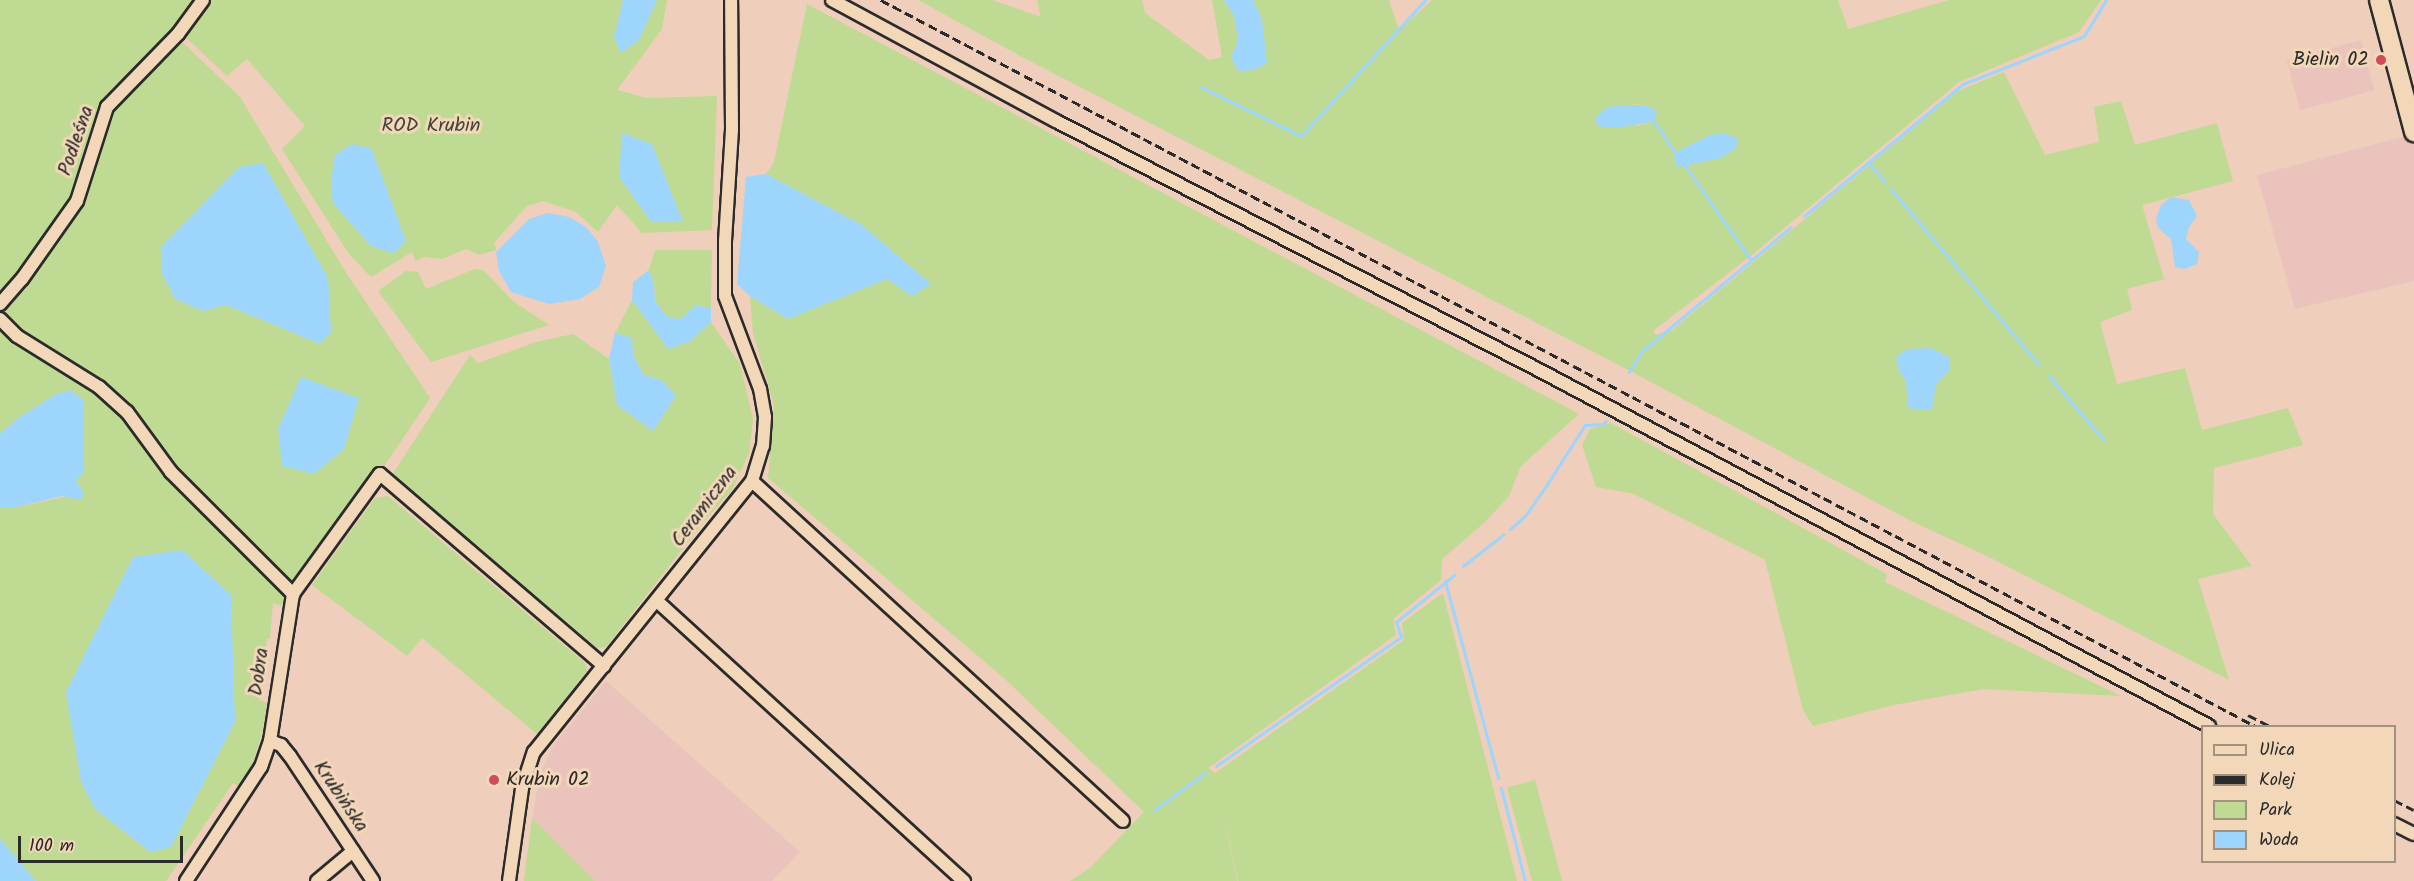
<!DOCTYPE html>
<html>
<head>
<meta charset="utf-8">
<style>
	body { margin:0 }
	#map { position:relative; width:2414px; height:881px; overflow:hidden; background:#efcebb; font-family:Kalam,sans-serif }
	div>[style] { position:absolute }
	.built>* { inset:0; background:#ebc3bd; transform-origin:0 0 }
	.green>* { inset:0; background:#bfda92; transform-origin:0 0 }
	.water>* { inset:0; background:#9dd5fd }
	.stream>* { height:3px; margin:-1.5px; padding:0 1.5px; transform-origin:1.5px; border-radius:1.5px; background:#9dd5fd }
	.roads { filter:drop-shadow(2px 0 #2b2b2b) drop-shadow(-2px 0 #2b2b2b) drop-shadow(0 2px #2b2b2b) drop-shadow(0 -2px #2b2b2b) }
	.street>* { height:12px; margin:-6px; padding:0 6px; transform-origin:6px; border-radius:6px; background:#f2d7b9 }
	.primary>* { height:18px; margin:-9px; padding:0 9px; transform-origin:9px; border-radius:9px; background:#f2d7b9 }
	.rail>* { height:3px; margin-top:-1.5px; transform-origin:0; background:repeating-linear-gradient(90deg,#2b2b2b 0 9px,transparent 0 13.5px) }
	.dots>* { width:16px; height:16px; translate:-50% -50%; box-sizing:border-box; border:3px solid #f2d7b9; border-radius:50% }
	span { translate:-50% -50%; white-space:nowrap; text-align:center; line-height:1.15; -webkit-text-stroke:6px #f2d7b9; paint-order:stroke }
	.poi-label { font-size:20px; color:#2b2b2b }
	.right { translate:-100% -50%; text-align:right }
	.left { translate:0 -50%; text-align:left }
	.park-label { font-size:20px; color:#41453a }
	.street-label { font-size:20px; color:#2b2b2b }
	.legend { position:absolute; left:2201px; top:725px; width:195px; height:138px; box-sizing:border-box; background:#f2d7b9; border:2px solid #a29280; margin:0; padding:8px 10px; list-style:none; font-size:18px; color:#2b2b2b }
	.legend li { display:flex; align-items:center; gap:12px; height:30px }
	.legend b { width:30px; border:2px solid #a29280 }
	.scale { position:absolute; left:18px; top:836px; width:165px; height:27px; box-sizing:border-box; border:3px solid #2b2b2b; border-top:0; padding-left:8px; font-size:18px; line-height:21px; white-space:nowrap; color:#2b2b2b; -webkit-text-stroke:4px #f2d7b9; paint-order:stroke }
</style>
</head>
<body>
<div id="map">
	<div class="built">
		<div style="left:2361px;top:40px;width:52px;height:77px;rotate:75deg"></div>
		<div style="clip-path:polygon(2414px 134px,2414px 281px,2295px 309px,2257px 175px)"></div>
		<div style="clip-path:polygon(606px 681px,800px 852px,772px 881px,595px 881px,532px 818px,540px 776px,552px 747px)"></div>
	</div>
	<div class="green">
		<div style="clip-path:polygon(0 0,200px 0,175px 31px,103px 105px,72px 197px,18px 277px,0 297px)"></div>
		<div style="clip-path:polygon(207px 0,667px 0,662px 29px,617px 90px,647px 98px,717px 96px,712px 230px,642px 233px,617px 205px,598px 232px,576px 212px,543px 201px,527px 206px,494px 243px,496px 250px,479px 255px,466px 249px,442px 259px,424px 257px,416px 261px,412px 252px,371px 277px,349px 254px,282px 149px,305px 126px,247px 59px,227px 76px,181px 33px)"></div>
		<div style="clip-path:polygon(evenodd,918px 0,992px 0,1041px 17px,1037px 0,1142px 0,1145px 13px,1209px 60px,1222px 57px,1212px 0,1224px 0,1234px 16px,1238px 40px,1231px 57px,1263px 39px,1262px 19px,1253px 0,1389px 0,1399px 31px,1432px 0,1838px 0,1848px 29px,1949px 0,2101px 0,2079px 32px,1959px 82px,1753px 254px,1653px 331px,1656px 335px,1671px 331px,1958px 91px,2004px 72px,2045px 155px,2099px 142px,2094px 107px,2121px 101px,2135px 145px,2217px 123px,2233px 181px,2142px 205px,2164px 279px,2127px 289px,2132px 310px,2100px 322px,2117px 384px,2185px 368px,2202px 430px,2288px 408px,2303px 445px,2214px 468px,2213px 514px,2252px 566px,2198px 579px,2229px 680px,1985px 555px,1913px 522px,1634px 373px,1022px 57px,918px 0,1634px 104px,1646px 105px,1656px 111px,1656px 121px,1636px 126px,1634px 104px)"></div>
		<div style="clip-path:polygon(807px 4px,1579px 414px,1521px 466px,1509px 496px,1485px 522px,1442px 559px,1441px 580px,1393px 619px,1396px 635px,1208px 768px,1215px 773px,1404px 640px,1402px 623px,1443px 593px,1517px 881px,1238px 881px,1221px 801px,1237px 881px,1070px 881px,1090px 868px,1144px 812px,1005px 679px,768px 478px,774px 405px,753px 333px,750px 296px,788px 319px,887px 278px,912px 295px,862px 225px,766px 174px,774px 162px)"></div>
		<div style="clip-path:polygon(evenodd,178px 38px,240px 97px,345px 271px,430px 398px,289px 608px,273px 603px,270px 639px,267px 639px,259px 700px,267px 703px,262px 733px,253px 762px,240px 787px,233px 783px,166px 881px,36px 881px,0 839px,0 507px,11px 508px,84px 493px,76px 481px,18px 418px,0 434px,0 313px,25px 283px,45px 252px,84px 202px,110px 109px,178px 38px,226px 305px,331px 333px,320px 344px,226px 305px,178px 38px,231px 596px,232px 631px,66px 692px,231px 596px)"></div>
		<div style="clip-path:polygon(655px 250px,712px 250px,711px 308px,696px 305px,680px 319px,668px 317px,655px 301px,654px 284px,649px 270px)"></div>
		<div style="clip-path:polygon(475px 269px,483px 270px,514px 302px,549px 325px,431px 362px,378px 291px,406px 271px,418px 272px,426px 289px)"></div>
		<div style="clip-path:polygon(632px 300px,668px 349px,691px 341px,711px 322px,740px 364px,753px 419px,749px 453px,732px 490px,705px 520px,606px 647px,597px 648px,392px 475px,470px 355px,478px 363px,536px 342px,573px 334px,609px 359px,617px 405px,662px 380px,644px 375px,633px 355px,632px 338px,615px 333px)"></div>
		<div style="clip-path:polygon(1611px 423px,1887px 574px,1885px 582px,2121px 696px,1983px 689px,1894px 705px,1813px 726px,1803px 710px,1765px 560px,1631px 493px,1596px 487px,1582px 445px,1590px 429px)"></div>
		<div style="clip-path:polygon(388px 496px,585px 663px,587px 671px,537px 734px,422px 638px,407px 656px,312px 585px,375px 498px)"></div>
		<div style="left:1535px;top:780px;width:105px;height:29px;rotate:75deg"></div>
		<div style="clip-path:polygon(532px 818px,595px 881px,524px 881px)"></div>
	</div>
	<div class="water">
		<div style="clip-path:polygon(623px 0,657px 0,639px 40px,621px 53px,614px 37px)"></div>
		<div style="clip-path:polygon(1224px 0,1253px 0,1262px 19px,1267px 63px,1255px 70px,1238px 71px,1231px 57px,1238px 40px,1234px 16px)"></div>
		<div style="clip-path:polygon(1617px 105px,1646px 105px,1656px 111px,1656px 121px,1617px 128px,1603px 128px,1595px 123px,1596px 117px,1606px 108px)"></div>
		<div style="clip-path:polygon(622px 133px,652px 144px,683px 222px,651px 222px,619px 177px)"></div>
		<div style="clip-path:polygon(1725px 133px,1738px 139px,1736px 148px,1721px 158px,1679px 167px,1676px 165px,1674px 156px,1680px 150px,1710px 135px)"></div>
		<div style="clip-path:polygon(352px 144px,371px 148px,388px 192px,406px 241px,394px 253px,372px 247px,333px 204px,331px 181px,335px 155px)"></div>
		<div style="clip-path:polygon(263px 163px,328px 278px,331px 333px,320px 344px,226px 305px,203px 311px,175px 299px,161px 272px,161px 247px,239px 167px)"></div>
		<div style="clip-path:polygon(766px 174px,862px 225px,931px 284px,912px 296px,887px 279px,788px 319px,750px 296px,737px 284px,746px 177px)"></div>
		<div style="clip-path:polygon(2171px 197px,2189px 200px,2197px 216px,2189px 227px,2186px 239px,2199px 252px,2197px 264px,2184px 269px,2175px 267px,2171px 239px,2158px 228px,2156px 218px,2161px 205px)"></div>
		<div style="clip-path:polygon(548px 213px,569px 217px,586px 227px,598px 242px,606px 266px,599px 287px,580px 299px,549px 304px,511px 292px,499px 271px,496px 252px,529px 219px)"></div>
		<div style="clip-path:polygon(649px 270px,654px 284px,655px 302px,668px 317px,680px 319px,696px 305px,711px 308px,711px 322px,691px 341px,668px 349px,632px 300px,633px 282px)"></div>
		<div style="clip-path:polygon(615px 333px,632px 338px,633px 355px,644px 375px,662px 380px,676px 396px,653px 431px,617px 405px,609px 359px)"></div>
		<div style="clip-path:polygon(1930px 348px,1949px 357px,1949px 371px,1936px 385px,1932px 410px,1908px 408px,1906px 382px,1898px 369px,1896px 357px,1907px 349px)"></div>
		<div style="clip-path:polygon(301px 377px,359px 398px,344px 449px,314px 474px,282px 466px,278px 429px)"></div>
		<div style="clip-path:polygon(71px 390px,83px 400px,84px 471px,76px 481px,84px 493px,81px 500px,62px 496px,11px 508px,0 507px,0 434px,18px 418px,56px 394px)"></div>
		<div style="clip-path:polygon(182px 550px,231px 595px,235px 722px,171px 847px,150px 852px,95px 809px,81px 782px,66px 692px,133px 557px)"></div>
		<div style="clip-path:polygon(0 839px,36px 881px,0 881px)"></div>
	</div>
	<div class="stream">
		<div style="left:1201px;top:87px;width:111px;rotate:26.1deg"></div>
		<div style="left:1301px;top:136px;width:184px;rotate:-47.6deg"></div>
		<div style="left:1652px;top:119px;width:44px;rotate:55.2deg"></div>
		<div style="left:1683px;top:163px;width:118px;rotate:55deg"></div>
		<div style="left:1869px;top:163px;width:25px;rotate:50deg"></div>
		<div style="left:1890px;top:188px;width:231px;rotate:49.9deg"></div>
		<div style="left:1804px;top:216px;width:207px;rotate:-39.7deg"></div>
		<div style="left:1963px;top:84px;width:130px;rotate:-21.6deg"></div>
		<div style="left:2084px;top:36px;width:42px;rotate:-58.6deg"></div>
		<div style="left:1629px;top:372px;width:23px;rotate:-59deg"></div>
		<div style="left:1641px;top:352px;width:195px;rotate:-39.8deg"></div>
		<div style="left:2049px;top:376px;width:83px;rotate:49.4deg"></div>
		<div style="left:1510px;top:529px;width:20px;rotate:-41deg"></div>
		<div style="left:1525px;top:516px;width:33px;rotate:-55deg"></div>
		<div style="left:1544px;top:489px;width:76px;rotate:-57.4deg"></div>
		<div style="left:1585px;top:425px;width:18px;rotate:-3deg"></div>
		<div style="left:1603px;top:424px;width:4px;rotate:-45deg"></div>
		<div style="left:1463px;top:566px;width:52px;rotate:-38deg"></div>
		<div style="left:1445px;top:581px;width:204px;rotate:74.9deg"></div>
		<div style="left:1216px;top:766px;width:226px;rotate:-34.9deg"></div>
		<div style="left:1401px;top:637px;width:16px;rotate:-108deg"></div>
		<div style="left:1396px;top:622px;width:75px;rotate:-39deg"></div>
		<div style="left:1501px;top:788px;width:96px;rotate:75.5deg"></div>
		<div style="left:1154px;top:810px;width:63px;rotate:-36deg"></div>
	</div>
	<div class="roads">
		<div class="street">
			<div style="left:832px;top:0;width:255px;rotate:28.4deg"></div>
			<div style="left:1056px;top:121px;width:541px;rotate:27.28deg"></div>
			<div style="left:1537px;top:369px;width:761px;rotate:27.98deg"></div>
			<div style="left:0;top:304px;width:33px;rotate:-49deg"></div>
			<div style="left:22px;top:279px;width:95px;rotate:-54.8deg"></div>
			<div style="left:77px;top:201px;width:99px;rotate:-72.3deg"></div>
			<div style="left:107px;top:107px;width:102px;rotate:-45.8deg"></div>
			<div style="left:178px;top:34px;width:42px;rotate:-53.7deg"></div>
			<div style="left:0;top:319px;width:24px;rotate:45deg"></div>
			<div style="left:17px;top:336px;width:97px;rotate:31.9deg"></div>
			<div style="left:99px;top:387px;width:38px;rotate:42deg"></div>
			<div style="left:127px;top:412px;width:74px;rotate:53.7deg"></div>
			<div style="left:171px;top:472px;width:173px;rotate:45deg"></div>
			<div style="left:752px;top:481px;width:503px;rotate:42.5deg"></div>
			<div style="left:657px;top:601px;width:416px;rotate:42.4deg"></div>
			<div style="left:270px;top:741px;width:12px;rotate:20deg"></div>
			<div style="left:281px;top:745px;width:14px;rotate:51deg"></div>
			<div style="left:290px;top:756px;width:150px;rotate:56.4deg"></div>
			<div style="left:2394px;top:824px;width:22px;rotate:27deg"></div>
			<div style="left:186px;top:881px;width:136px;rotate:-56.7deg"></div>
			<div style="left:261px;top:767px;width:28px;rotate:-71deg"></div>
			<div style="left:270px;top:741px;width:149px;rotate:-81.1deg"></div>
			<div style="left:293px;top:594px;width:148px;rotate:-54.1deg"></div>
			<div style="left:380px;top:474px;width:295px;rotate:40.6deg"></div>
			<div style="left:317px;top:881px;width:47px;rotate:-39.8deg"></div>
			<div style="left:509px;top:881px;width:94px;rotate:-82deg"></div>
			<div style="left:522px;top:788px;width:38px;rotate:-72deg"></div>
			<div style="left:534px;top:752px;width:348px;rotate:-51.2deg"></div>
			<div style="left:752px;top:481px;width:37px;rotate:-73deg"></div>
			<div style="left:763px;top:446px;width:29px;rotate:-86deg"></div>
			<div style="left:765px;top:417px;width:28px;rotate:-100deg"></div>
			<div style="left:760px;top:389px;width:99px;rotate:-110.6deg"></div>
			<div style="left:725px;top:296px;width:55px;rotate:-90deg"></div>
			<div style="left:725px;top:241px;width:111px;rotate:-86.4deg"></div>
			<div style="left:732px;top:130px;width:130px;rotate:-90.4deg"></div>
		</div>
		<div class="primary">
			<div style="left:2379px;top:0;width:137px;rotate:75.1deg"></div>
		</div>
	</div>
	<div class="rail">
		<div style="left:881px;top:0;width:1554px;rotate:27.85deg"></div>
		<div style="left:2248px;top:715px;width:25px;rotate:27deg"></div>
		<div style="left:2394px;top:800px;width:22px;rotate:27deg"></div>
	</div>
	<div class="dots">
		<div style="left:2381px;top:60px;background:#d1495b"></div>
		<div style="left:494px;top:780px;background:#d1495b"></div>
	</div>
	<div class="poi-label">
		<span class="right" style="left:2369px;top:60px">Bielin 02</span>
		<span class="left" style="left:506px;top:780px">Krubin 02</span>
	</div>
	<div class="park-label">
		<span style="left:431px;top:126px">ROD Krubin</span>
	</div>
	<div class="street-label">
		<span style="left:77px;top:141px;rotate:-71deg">Podleśna</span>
		<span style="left:705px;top:507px;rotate:-53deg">Ceramiczna</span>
		<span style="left:260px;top:672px;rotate:-82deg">Dobra</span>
		<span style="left:340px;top:797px;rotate:56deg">Krubińska</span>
	</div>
	<ul class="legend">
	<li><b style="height:8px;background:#f2d7b9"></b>Ulica</li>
	<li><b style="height:8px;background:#2b2b2b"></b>Kolej</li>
	<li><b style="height:16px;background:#bfda92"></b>Park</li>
	<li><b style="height:16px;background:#9dd5fd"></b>Woda</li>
	</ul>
	<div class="scale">100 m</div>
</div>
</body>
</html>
